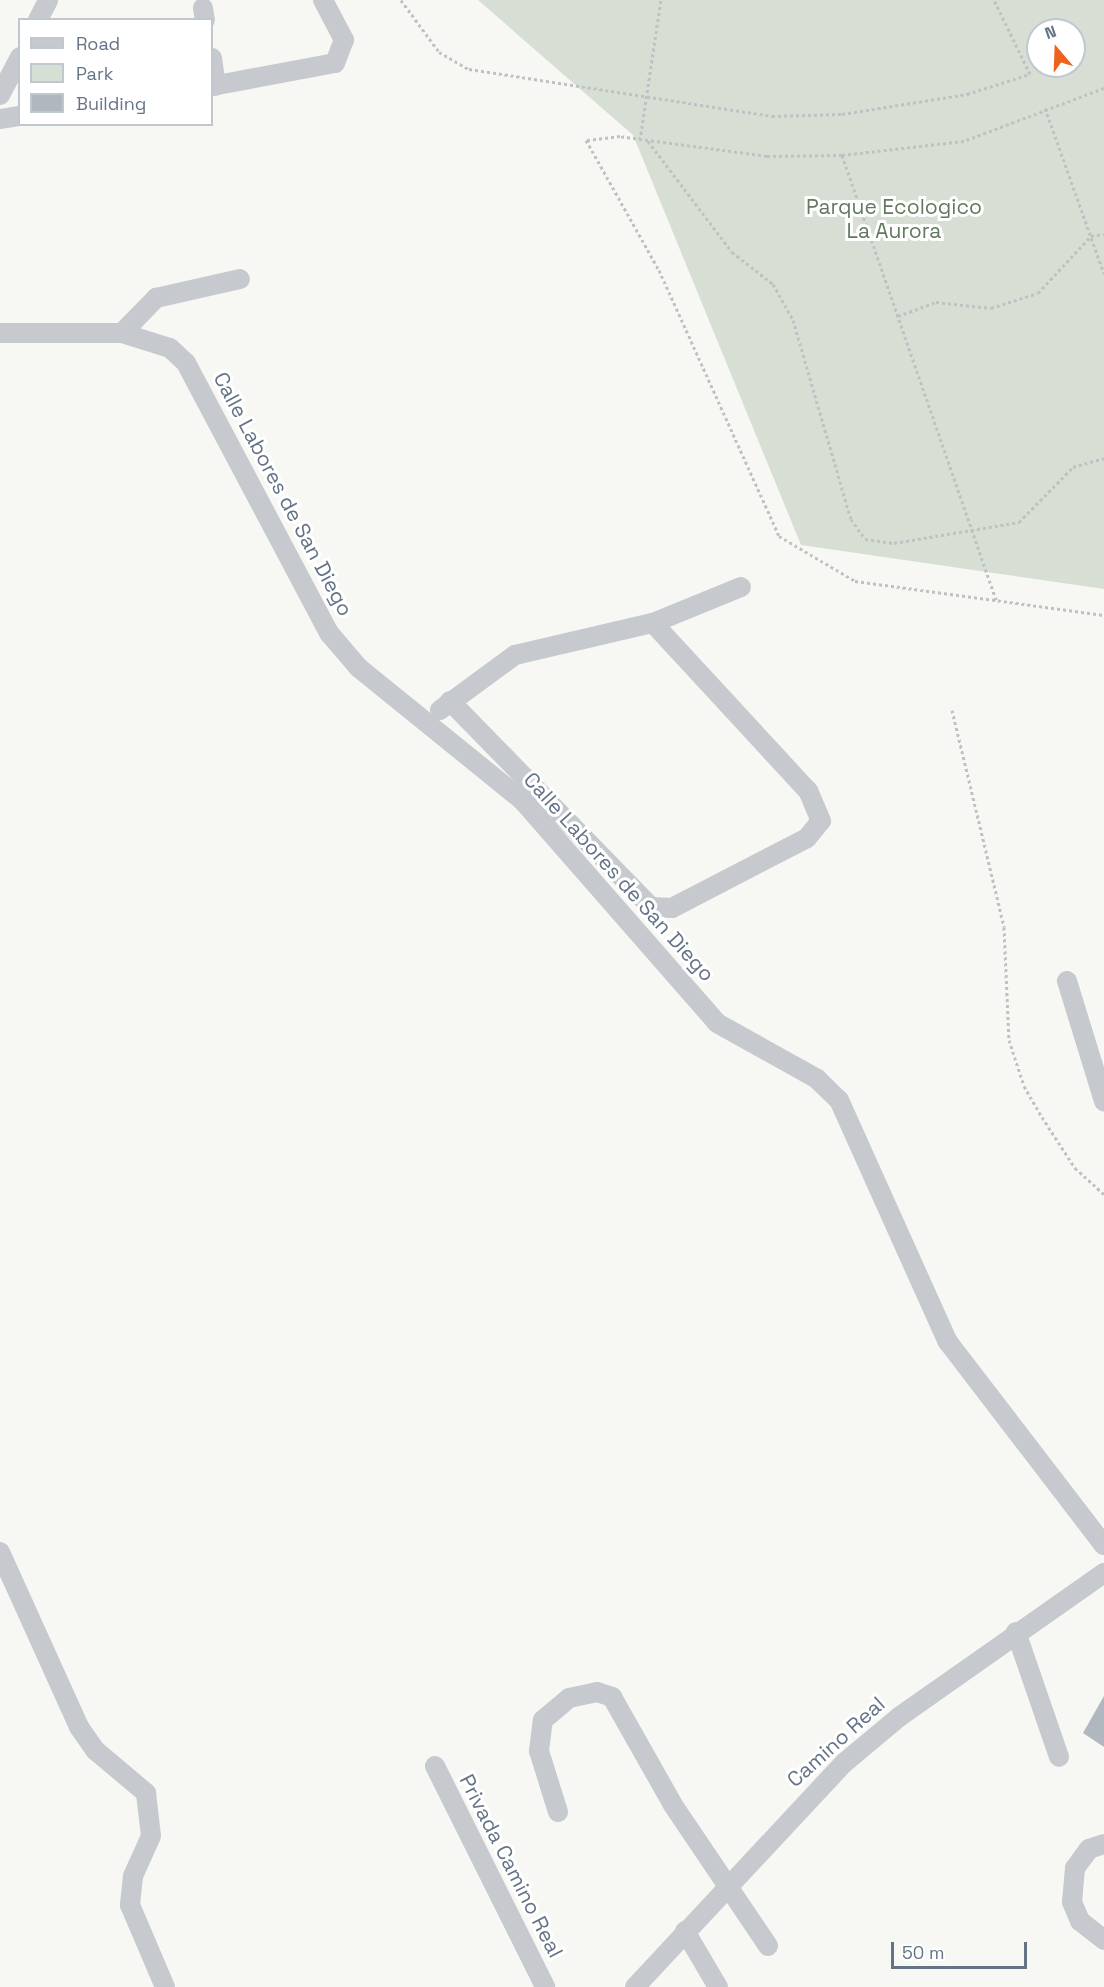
<!DOCTYPE html>
<html>
<head>
<meta charset="utf-8">
<style>
	body { margin:0 }
	#map { position:relative; width:1104px; height:1987px; overflow:hidden; background:#f7f7f3; font-family:"Space Grotesk",sans-serif }
	div>[style] { position:absolute }
	.green>* { inset:0; background:#d7dfd4 }
	.building>* { inset:0; background:#b1b7be }
	.path>* { height:3px; margin-top:-1.5px; transform-origin:0; background:repeating-linear-gradient(90deg,#c0c1c4 0 3px,transparent 0 6px) }
	.minor>* { height:20px; margin:-10px; padding:0 10px; transform-origin:10px; border-radius:10px; background:#c6c9cd }
	span { translate:-50% -50%; white-space:nowrap; text-align:center; line-height:1.15; -webkit-text-stroke:6px #fff; paint-order:stroke }
	.park-label { font-size:21px; color:#62785f }
	.street-label { font-size:21px; color:#647386 }
	.legend { position:absolute; left:18px; top:18px; width:195px; height:108px; box-sizing:border-box; background:#fff; border:2px solid #c1c7cf; margin:0; padding:8px 10px; list-style:none; font-size:18px; color:#647386 }
	.legend li { display:flex; align-items:center; gap:12px; height:30px }
	.legend b { width:30px; border:2px solid #c1c7cf }
	.north { position:absolute; left:1026px; top:18px; width:60px; height:60px; box-sizing:border-box; background:#fff; border:2px solid #c1c7cf; border-radius:50%; rotate:341deg; font-size:16px; font-weight:700; line-height:24px; text-align:center; color:#647386 }
	.north::after { content:''; display:block; margin:auto; width:21px; height:27px; background:#ed631d; clip-path:polygon(50% 0,100% 100%,50% 72%,0 100%) }
	.scale { position:absolute; left:891px; top:1942px; width:136px; height:27px; box-sizing:border-box; border:3px solid #647386; border-top:0; padding-left:8px; font-size:18px; line-height:21px; white-space:nowrap; color:#647386; -webkit-text-stroke:4px #fff; paint-order:stroke }
</style>
</head>
<body>
<div id="map">
	<div class="green">
		<div style="clip-path:polygon(evenodd,478px 0,1104px 0,1104px 589px,801px 545px,633px 135px,478px 0,1038px 30px,1074px 30px,1074px 66px,1038px 66px,1038px 30px)"></div>
	</div>
	<div class="building">
		<div style="clip-path:polygon(1104px 1696px,1104px 1747px,1083px 1733px)"></div>
	</div>
	<div class="path">
		<div style="left:401px;top:0;width:64px;rotate:53.8deg"></div>
		<div style="left:439px;top:52px;width:34px;rotate:30deg"></div>
		<div style="left:469px;top:69px;width:307px;rotate:8.8deg"></div>
		<div style="left:772px;top:116px;width:70px;rotate:-1.6deg"></div>
		<div style="left:842px;top:114px;width:127px;rotate:-9.1deg"></div>
		<div style="left:967px;top:94px;width:66px;rotate:-17.6deg"></div>
		<div style="left:1030px;top:74px;width:82px;rotate:-115.9deg"></div>
		<div style="left:1104px;top:88px;width:150px;rotate:159.3deg"></div>
		<div style="left:964px;top:141px;width:123px;rotate:173.5deg"></div>
		<div style="left:842px;top:155px;width:75px;rotate:179.2deg"></div>
		<div style="left:767px;top:156px;width:148px;rotate:-172.3deg"></div>
		<div style="left:620px;top:136px;width:34px;rotate:173deg"></div>
		<div style="left:586px;top:140px;width:149px;rotate:60.7deg"></div>
		<div style="left:659px;top:270px;width:292px;rotate:65.7deg"></div>
		<div style="left:779px;top:536px;width:88px;rotate:30.6deg"></div>
		<div style="left:855px;top:581px;width:251px;rotate:7.8deg"></div>
		<div style="left:1045px;top:108px;width:176px;rotate:70.4deg"></div>
		<div style="left:640px;top:140px;width:142px;rotate:-81.5deg"></div>
		<div style="left:648px;top:141px;width:139px;rotate:52.9deg"></div>
		<div style="left:732px;top:252px;width:52px;rotate:38deg"></div>
		<div style="left:773px;top:284px;width:41px;rotate:60.9deg"></div>
		<div style="left:793px;top:320px;width:207px;rotate:73.8deg"></div>
		<div style="left:851px;top:519px;width:24px;rotate:55deg"></div>
		<div style="left:865px;top:539px;width:29px;rotate:8deg"></div>
		<div style="left:894px;top:543px;width:127px;rotate:-9.5deg"></div>
		<div style="left:1019px;top:522px;width:77px;rotate:-45.5deg"></div>
		<div style="left:1073px;top:467px;width:32px;rotate:-16deg"></div>
		<div style="left:842px;top:155px;width:471px;rotate:70.9deg"></div>
		<div style="left:898px;top:316px;width:40px;rotate:-20.2deg"></div>
		<div style="left:936px;top:302px;width:55px;rotate:6.2deg"></div>
		<div style="left:991px;top:308px;width:49px;rotate:-17.7deg"></div>
		<div style="left:1038px;top:293px;width:78px;rotate:-47.1deg"></div>
		<div style="left:1091px;top:236px;width:13px;rotate:-9deg"></div>
		<div style="left:952px;top:710px;width:223px;rotate:76.5deg"></div>
		<div style="left:1004px;top:927px;width:113px;rotate:87.5deg"></div>
		<div style="left:1009px;top:1040px;width:48px;rotate:71.9deg"></div>
		<div style="left:1024px;top:1086px;width:36px;rotate:60deg"></div>
		<div style="left:1042px;top:1117px;width:61px;rotate:57.1deg"></div>
		<div style="left:1075px;top:1168px;width:39px;rotate:42deg"></div>
	</div>
	<div class="minor">
		<div style="left:203px;top:8px;width:12px;rotate:81deg"></div>
		<div style="left:38px;top:20px;width:22px;rotate:-63deg"></div>
		<div style="left:212px;top:58px;width:28px;rotate:82deg"></div>
		<div style="left:212px;top:86px;width:125px;rotate:-10.6deg"></div>
		<div style="left:335px;top:63px;width:25px;rotate:-69deg"></div>
		<div style="left:344px;top:40px;width:45px;rotate:-117.7deg"></div>
		<div style="left:0;top:95px;width:43px;rotate:-62.2deg"></div>
		<div style="left:0;top:119px;width:20px;rotate:-9deg"></div>
		<div style="left:0;top:333px;width:122px"></div>
		<div style="left:122px;top:333px;width:50px;rotate:17.4deg"></div>
		<div style="left:170px;top:348px;width:22px;rotate:43deg"></div>
		<div style="left:186px;top:363px;width:306px;rotate:62.1deg"></div>
		<div style="left:329px;top:633px;width:46px;rotate:49.4deg"></div>
		<div style="left:359px;top:668px;width:210px;rotate:39deg"></div>
		<div style="left:522px;top:800px;width:296px;rotate:48.8deg"></div>
		<div style="left:717px;top:1023px;width:115px;rotate:29.2deg"></div>
		<div style="left:817px;top:1079px;width:30px;rotate:44deg"></div>
		<div style="left:839px;top:1100px;width:265px;rotate:65.8deg"></div>
		<div style="left:948px;top:1342px;width:256px;rotate:52.5deg"></div>
		<div style="left:122px;top:333px;width:49px;rotate:-45.8deg"></div>
		<div style="left:156px;top:298px;width:86px;rotate:-12.7deg"></div>
		<div style="left:450px;top:701px;width:288px;rotate:45.7deg"></div>
		<div style="left:651px;top:907px;width:21px;rotate:3deg"></div>
		<div style="left:672px;top:908px;width:152px;rotate:-27.4deg"></div>
		<div style="left:807px;top:838px;width:22px;rotate:-51deg"></div>
		<div style="left:821px;top:821px;width:33px;rotate:-113deg"></div>
		<div style="left:808px;top:791px;width:229px;rotate:-132.7deg"></div>
		<div style="left:440px;top:710px;width:93px;rotate:-36.3deg"></div>
		<div style="left:515px;top:655px;width:142px;rotate:-13.1deg"></div>
		<div style="left:653px;top:623px;width:95px;rotate:-22.2deg"></div>
		<div style="left:1067px;top:981px;width:126px;rotate:72.9deg"></div>
		<div style="left:0;top:1552px;width:192px;rotate:65.7deg"></div>
		<div style="left:79px;top:1727px;width:28px;rotate:55deg"></div>
		<div style="left:95px;top:1750px;width:67px;rotate:40.1deg"></div>
		<div style="left:146px;top:1793px;width:43px;rotate:83.4deg"></div>
		<div style="left:151px;top:1836px;width:44px;rotate:114.2deg"></div>
		<div style="left:133px;top:1876px;width:29px;rotate:96deg"></div>
		<div style="left:130px;top:1905px;width:89px;rotate:66.9deg"></div>
		<div style="left:1016px;top:1632px;width:132px;rotate:71deg"></div>
		<div style="left:435px;top:1766px;width:247px;rotate:63.5deg"></div>
		<div style="left:558px;top:1812px;width:64px;rotate:-107.3deg"></div>
		<div style="left:539px;top:1751px;width:31px;rotate:-83deg"></div>
		<div style="left:543px;top:1720px;width:34px;rotate:-40deg"></div>
		<div style="left:569px;top:1698px;width:29px;rotate:-12deg"></div>
		<div style="left:597px;top:1692px;width:16px;rotate:18deg"></div>
		<div style="left:612px;top:1697px;width:124px;rotate:60.5deg"></div>
		<div style="left:673px;top:1805px;width:170px;rotate:56deg"></div>
		<div style="left:1104px;top:1844px;width:16px;rotate:162deg"></div>
		<div style="left:1089px;top:1849px;width:24px;rotate:126deg"></div>
		<div style="left:1075px;top:1868px;width:34px;rotate:95deg"></div>
		<div style="left:1072px;top:1902px;width:21px;rotate:67deg"></div>
		<div style="left:1080px;top:1921px;width:31px;rotate:38deg"></div>
		<div style="left:685px;top:1931px;width:65px;rotate:59.5deg"></div>
		<div style="left:635px;top:1987px;width:306px;rotate:-47deg"></div>
		<div style="left:844px;top:1763px;width:72px;rotate:-39.9deg"></div>
		<div style="left:899px;top:1717px;width:251px;rotate:-35.1deg"></div>
	</div>
	<div class="park-label">
		<span style="left:894px;top:219px">Parque Ecologico<br>La Aurora</span>
	</div>
	<div class="street-label">
		<span style="left:283px;top:494px;rotate:62deg">Calle Labores de San Diego</span>
		<span style="left:619px;top:877px;rotate:48deg">Calle Labores de San Diego</span>
		<span style="left:836px;top:1742px;rotate:-42deg">Camino Real</span>
		<span style="left:511px;top:1866px;rotate:63deg">Privada Camino Real</span>
	</div>
	<ul class="legend">
	<li><b style="height:8px;background:#c6c9cd"></b>Road</li>
	<li><b style="height:16px;background:#d7dfd4"></b>Park</li>
	<li><b style="height:16px;background:#b1b7be"></b>Building</li>
	</ul>
	<div class="north">N</div>
	<div class="scale">50 m</div>
</div>
</body>
</html>
